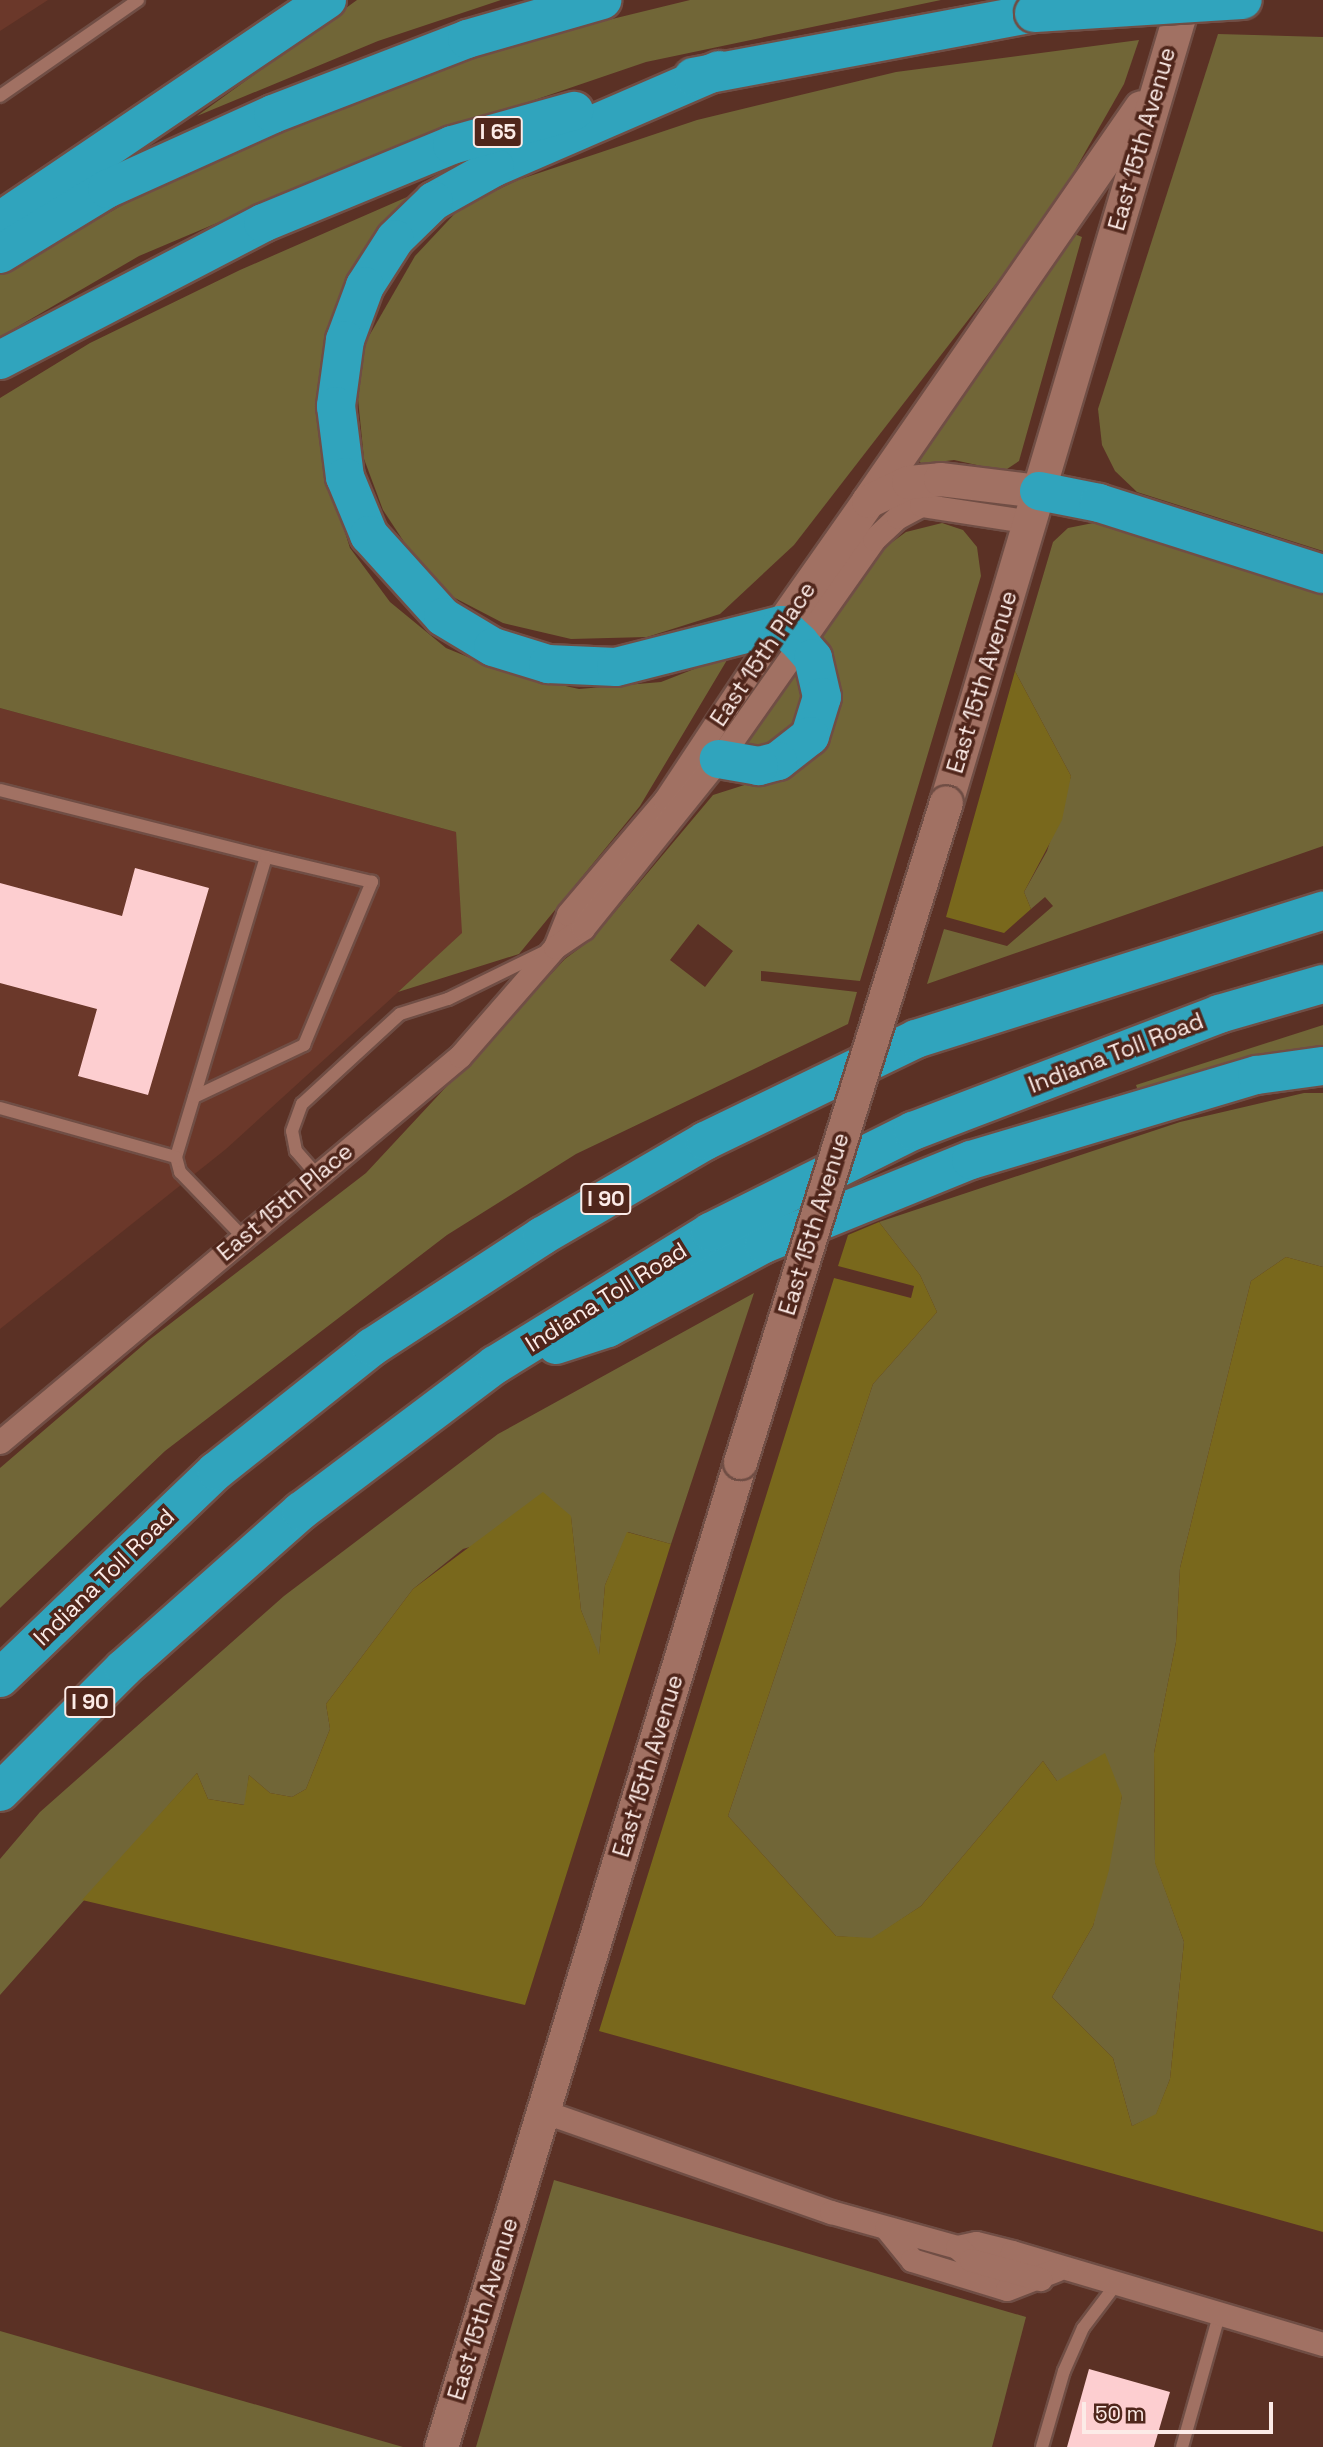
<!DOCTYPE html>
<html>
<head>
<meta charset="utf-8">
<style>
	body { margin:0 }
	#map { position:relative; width:1323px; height:2447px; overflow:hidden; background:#5b3125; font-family:"Space Grotesk",sans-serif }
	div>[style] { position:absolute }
	.built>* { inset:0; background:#6b382a }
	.green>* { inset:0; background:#716637 }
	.forest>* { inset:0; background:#79681c }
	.building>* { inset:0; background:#fdced0 }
	.roads { filter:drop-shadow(2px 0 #704e45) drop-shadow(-2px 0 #704e45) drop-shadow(0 2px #704e45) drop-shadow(0 -2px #704e45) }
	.lane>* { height:12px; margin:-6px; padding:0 6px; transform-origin:6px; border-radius:6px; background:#a17163 }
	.street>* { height:23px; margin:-11.5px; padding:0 11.5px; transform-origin:11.5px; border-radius:11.5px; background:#a17163 }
	.secondary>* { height:33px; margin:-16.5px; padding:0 16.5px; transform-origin:16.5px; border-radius:16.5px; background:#a17163 }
	.highway>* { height:38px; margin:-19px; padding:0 19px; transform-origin:19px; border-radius:19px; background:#30a4bd }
	.bridges { filter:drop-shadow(2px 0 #704e45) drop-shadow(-2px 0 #704e45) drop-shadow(0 2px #704e45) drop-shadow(0 -2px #704e45) }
	.secondary-bridge>* { height:33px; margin:-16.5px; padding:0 16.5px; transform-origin:16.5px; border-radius:16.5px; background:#a17163 }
	.highway-bridge>* { height:38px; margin:-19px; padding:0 19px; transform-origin:19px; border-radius:19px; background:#30a4bd }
	span { translate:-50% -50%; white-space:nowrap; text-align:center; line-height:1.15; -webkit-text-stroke:7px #50261b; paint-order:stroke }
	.shield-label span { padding:2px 5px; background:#50261b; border:2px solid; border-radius:5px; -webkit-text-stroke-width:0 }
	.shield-label { font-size:21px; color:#fcebe7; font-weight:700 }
	.street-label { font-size:23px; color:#fcebe7 }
	.scale { position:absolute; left:1082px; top:2402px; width:191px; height:32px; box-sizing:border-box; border:4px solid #fcebe7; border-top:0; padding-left:9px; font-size:21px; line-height:24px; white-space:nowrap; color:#fcebe7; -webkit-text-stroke:5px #50261b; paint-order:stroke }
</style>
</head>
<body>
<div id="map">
	<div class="built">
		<div style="clip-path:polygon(0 0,48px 0,0 31px)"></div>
		<div style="clip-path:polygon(0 708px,456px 832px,463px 933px,226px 1149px,0 1329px)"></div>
	</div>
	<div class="green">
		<div style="clip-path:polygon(357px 0,501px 0,378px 41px,197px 116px)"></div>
		<div style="clip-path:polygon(690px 0,941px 0,646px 62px,394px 148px,139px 256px,0 337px,0 275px,147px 191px,300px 116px,518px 42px)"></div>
		<div style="clip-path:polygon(1218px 34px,1323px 37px,1323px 551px,1137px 492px,1115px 471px,1102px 445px,1098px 409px)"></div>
		<div style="clip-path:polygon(1139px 40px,1124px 84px,1050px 214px,794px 545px,720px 614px,647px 637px,571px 639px,503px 623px,453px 597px,414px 557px,383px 510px,364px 459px,358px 399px,365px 343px,415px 256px,460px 208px,518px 180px,697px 120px,896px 72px)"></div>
		<div style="clip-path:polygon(414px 194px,333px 323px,318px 385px,328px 478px,350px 548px,390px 602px,446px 648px,507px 673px,579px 689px,661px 682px,730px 655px,640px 806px,519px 954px,398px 992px,462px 933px,456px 832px,0 708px,0 398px,90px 343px,240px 270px)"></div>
		<div style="clip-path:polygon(1072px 233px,1082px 237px,1019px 461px,1004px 471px,954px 460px,922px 464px,914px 456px)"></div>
		<div style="clip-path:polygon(evenodd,942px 523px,963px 530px,977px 547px,981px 576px,860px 981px,761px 971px,761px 981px,857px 992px,848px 1024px,576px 1154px,447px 1235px,165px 1451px,0 1608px,0 1468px,149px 1340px,366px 1173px,565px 959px,593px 938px,713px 795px,801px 767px,819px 638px,884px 548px,906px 532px,942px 523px,698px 924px,733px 951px,705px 987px,670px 960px,698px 924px)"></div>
		<div style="clip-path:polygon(1093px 523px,1323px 595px,1323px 846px,927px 984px,944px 929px,1007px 946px,1053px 906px,1045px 897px,1031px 909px,1024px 892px,1047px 851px,1071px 776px,1015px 671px,1053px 542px,1068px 528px)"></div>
		<div style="clip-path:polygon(798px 669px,807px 691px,795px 728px,768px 751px,742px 748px)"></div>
		<div style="clip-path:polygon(1323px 1025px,1323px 1052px,1138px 1091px,1136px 1085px)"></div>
		<div style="clip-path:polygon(1304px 1093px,1323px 1093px,1323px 1267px,1286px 1257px,1251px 1281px,1180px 1568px,1176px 1642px,1154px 1753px,1155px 1862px,1184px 1942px,1170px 2079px,1156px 2115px,1132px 2126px,1113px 2058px,1052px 1997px,1093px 1926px,1122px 1796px,1057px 1781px,1043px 1761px,921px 1906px,872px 1939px,836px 1936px,728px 1816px,873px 1384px,937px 1312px,920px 1275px,879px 1222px,1180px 1122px)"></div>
		<div style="clip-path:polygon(754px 1293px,671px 1544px,628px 1532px,605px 1585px,599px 1657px,581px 1610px,571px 1517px,463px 1549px,413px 1589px,326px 1704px,330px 1729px,306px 1789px,292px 1797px,270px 1793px,249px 1775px,245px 1805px,208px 1799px,197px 1773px,0 1995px,0 1859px,40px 1812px,284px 1596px,498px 1434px)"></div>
		<div style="clip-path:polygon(554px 2180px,1026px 2317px,992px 2447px,476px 2447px)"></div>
		<div style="clip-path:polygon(0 2331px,403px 2447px,0 2447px)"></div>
	</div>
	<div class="forest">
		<div style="clip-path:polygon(1015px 671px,1071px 776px,1062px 820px,1024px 892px,1031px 909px,1004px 933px,946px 917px)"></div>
		<div style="clip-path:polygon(879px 1222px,920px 1275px,937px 1312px,873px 1384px,728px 1816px,836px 1936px,872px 1938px,921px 1906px,1043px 1761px,1057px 1781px,1105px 1753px,1122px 1796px,1109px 1870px,1093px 1926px,1052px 1997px,1113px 2058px,1132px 2126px,1156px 2114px,1170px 2079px,1184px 1942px,1155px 1863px,1154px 1753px,1176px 1642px,1180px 1568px,1251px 1281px,1286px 1257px,1323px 1267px,1323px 2232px,599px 2031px,834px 1278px,911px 1298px,914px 1286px,838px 1266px,848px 1235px)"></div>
		<div style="clip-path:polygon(543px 1492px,571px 1516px,581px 1610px,599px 1655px,605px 1585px,627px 1532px,671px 1544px,525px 2005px,82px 1900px,197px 1773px,208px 1799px,244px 1805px,249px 1775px,270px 1793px,292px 1797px,306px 1789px,330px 1729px,326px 1704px,413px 1589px)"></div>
	</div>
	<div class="building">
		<div style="clip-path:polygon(135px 868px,209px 888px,148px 1095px,78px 1076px,97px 1009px,0 983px,0 883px,122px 916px)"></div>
		<div style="clip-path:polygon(1089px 2369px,1170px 2392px,1154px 2447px,1067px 2447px)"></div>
	</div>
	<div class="roads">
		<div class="lane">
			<div style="left:0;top:96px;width:168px;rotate:-34.8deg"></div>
			<div style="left:0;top:790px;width:274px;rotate:14.1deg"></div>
			<div style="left:266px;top:857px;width:313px;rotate:106.7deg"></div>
			<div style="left:176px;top:1157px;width:16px;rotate:75deg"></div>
			<div style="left:180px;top:1172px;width:91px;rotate:45.9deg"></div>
			<div style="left:194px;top:1097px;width:122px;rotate:-25.3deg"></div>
			<div style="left:304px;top:1045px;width:177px;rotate:-67.4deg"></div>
			<div style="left:372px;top:882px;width:109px;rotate:-166.7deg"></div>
			<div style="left:0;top:1108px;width:183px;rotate:15.6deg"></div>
			<div style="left:317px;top:1175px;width:32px;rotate:-131deg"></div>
			<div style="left:296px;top:1151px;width:20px;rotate:-101deg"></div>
			<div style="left:292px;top:1131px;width:29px;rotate:-70deg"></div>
			<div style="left:302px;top:1104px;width:133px;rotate:-42.6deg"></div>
			<div style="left:400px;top:1014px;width:50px;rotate:-17.4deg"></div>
			<div style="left:448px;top:999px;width:105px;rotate:-26.1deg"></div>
			<div style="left:1042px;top:2447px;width:79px;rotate:-73.9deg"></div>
			<div style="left:1064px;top:2371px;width:47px;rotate:-66.2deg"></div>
			<div style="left:1083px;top:2328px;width:51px;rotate:-52.9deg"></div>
			<div style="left:1182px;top:2447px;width:137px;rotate:-74.3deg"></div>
		</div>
		<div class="street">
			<div style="left:555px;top:947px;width:35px;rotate:-68deg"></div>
			<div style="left:568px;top:914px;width:150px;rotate:-49.6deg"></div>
			<div style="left:665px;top:800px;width:210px;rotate:-56.5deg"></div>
			<div style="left:0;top:1442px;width:600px;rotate:-40deg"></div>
			<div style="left:460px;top:1056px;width:145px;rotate:-48.9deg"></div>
			<div style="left:555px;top:947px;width:34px;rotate:-34deg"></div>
			<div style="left:583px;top:928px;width:217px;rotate:-51.2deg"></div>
			<div style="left:719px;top:759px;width:269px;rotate:-54.8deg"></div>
			<div style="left:874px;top:539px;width:33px;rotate:-43deg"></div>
			<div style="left:898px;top:517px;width:26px;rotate:-28deg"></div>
			<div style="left:921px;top:505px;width:111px;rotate:8.8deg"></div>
			<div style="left:542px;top:2111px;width:306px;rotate:19.3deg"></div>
			<div style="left:831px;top:2212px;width:131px;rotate:15.5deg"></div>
			<div style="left:957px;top:2247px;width:19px;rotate:-12deg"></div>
			<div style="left:976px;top:2243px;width:37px;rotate:14deg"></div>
			<div style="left:1012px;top:2252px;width:324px;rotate:16.5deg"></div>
			<div style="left:886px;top:2228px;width:41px;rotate:50.9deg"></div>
			<div style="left:912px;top:2260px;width:99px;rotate:17deg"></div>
			<div style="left:1007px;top:2289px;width:53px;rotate:-21.2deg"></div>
			<div style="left:957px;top:2247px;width:19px;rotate:43deg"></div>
			<div style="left:971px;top:2260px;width:72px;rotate:15.4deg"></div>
		</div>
		<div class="secondary">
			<div style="left:868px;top:501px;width:479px;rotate:-55.3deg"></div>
			<div style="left:781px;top:625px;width:151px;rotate:-54.9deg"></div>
			<div style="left:868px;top:501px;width:44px;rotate:-25.4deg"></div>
			<div style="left:908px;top:482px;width:32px;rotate:-5deg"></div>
			<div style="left:940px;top:479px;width:100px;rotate:6.9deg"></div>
			<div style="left:946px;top:802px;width:837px;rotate:-73.47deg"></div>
			<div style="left:441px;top:2447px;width:1029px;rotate:-73.11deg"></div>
		</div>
		<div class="highway">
			<div style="left:719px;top:70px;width:244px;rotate:156.6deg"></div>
			<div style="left:495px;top:167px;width:70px;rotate:150.9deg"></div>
			<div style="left:434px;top:201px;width:54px;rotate:135.7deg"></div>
			<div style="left:395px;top:239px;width:56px;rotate:122.6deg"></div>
			<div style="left:365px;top:286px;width:58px;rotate:110.3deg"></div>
			<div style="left:345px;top:340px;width:67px;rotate:97.8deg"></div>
			<div style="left:336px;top:406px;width:72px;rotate:82.8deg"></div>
			<div style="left:345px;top:477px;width:63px;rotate:67.5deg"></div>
			<div style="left:369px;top:535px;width:110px;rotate:47.9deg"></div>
			<div style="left:443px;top:617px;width:58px;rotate:31deg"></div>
			<div style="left:493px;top:647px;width:58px;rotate:17.2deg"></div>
			<div style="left:548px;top:664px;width:68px;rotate:2.5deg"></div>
			<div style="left:616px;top:667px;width:170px;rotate:-14.3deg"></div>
			<div style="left:781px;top:625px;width:26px;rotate:43deg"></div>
			<div style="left:800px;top:643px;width:20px;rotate:49deg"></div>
			<div style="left:813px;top:658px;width:40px;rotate:77deg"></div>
			<div style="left:822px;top:697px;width:41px;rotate:107.1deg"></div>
			<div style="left:810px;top:736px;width:41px;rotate:142deg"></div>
			<div style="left:778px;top:761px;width:20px;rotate:165deg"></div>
			<div style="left:759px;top:766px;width:41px;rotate:-170.1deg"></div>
			<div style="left:693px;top:77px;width:347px;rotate:-10.6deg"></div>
			<div style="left:0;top:221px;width:395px;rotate:-34.1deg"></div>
			<div style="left:0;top:254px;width:125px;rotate:-31.3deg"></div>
			<div style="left:107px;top:189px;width:182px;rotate:-24.3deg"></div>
			<div style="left:273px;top:114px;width:208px;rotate:-21.1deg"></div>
			<div style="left:467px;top:39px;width:141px;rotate:-16.1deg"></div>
			<div style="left:0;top:360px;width:297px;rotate:-27.5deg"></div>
			<div style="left:263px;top:223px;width:204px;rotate:-22.4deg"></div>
			<div style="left:452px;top:145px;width:127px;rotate:-15.6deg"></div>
			<div style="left:1039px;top:491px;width:61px;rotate:11.3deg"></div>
			<div style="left:1099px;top:503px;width:235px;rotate:17.6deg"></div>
			<div style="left:556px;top:1345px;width:55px;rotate:-18.1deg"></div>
			<div style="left:608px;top:1328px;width:177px;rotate:-28.3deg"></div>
			<div style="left:764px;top:1244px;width:223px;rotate:-22.1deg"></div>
			<div style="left:971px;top:1160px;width:298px;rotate:-16.6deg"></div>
			<div style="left:1257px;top:1075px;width:67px;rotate:-7.8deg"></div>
			<div style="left:0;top:1678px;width:299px;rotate:-43.8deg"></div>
			<div style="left:216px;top:1471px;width:199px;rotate:-38.5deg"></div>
			<div style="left:372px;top:1347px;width:203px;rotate:-33.1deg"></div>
			<div style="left:542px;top:1236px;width:189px;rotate:-30.2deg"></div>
			<div style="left:705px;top:1141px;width:234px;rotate:-25.8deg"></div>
			<div style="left:916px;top:1039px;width:427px;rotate:-17.5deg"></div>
			<div style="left:0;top:1792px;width:175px;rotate:-45deg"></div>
			<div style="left:124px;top:1668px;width:237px;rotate:-41.6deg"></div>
			<div style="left:301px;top:1511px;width:243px;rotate:-37deg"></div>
			<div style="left:495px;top:1365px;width:253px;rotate:-31.7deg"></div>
			<div style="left:710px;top:1232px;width:227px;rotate:-26.5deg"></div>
			<div style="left:913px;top:1131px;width:328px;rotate:-20.9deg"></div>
			<div style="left:1219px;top:1014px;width:108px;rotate:-16.1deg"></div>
		</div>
	</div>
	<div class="bridges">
		<div class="secondary-bridge">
			<div style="left:740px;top:1462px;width:691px;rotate:-72.67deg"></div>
		</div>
		<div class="highway-bridge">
			<div style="left:1034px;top:13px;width:209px;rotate:-3.6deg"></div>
		</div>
	</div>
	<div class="shield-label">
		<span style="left:498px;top:132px">I 65</span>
		<span style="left:606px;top:1199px">I 90</span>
		<span style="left:90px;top:1702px">I 90</span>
	</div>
	<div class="street-label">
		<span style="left:1142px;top:139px;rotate:-74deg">East 15th Avenue</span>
		<span style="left:763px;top:654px;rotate:-56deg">East 15th Place</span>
		<span style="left:982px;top:682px;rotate:-73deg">East 15th Avenue</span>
		<span style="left:1116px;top:1053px;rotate:-21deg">Indiana Toll Road</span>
		<span style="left:285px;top:1202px;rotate:-40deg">East 15th Place</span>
		<span style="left:814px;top:1224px;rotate:-73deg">East 15th Avenue</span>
		<span style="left:606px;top:1297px;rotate:-32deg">Indiana Toll Road</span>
		<span style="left:104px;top:1577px;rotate:-44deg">Indiana Toll Road</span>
		<span style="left:648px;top:1766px;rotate:-73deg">East 15th Avenue</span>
		<span style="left:483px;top:2309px;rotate:-73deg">East 15th Avenue</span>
	</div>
	<div class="scale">50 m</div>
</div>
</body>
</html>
